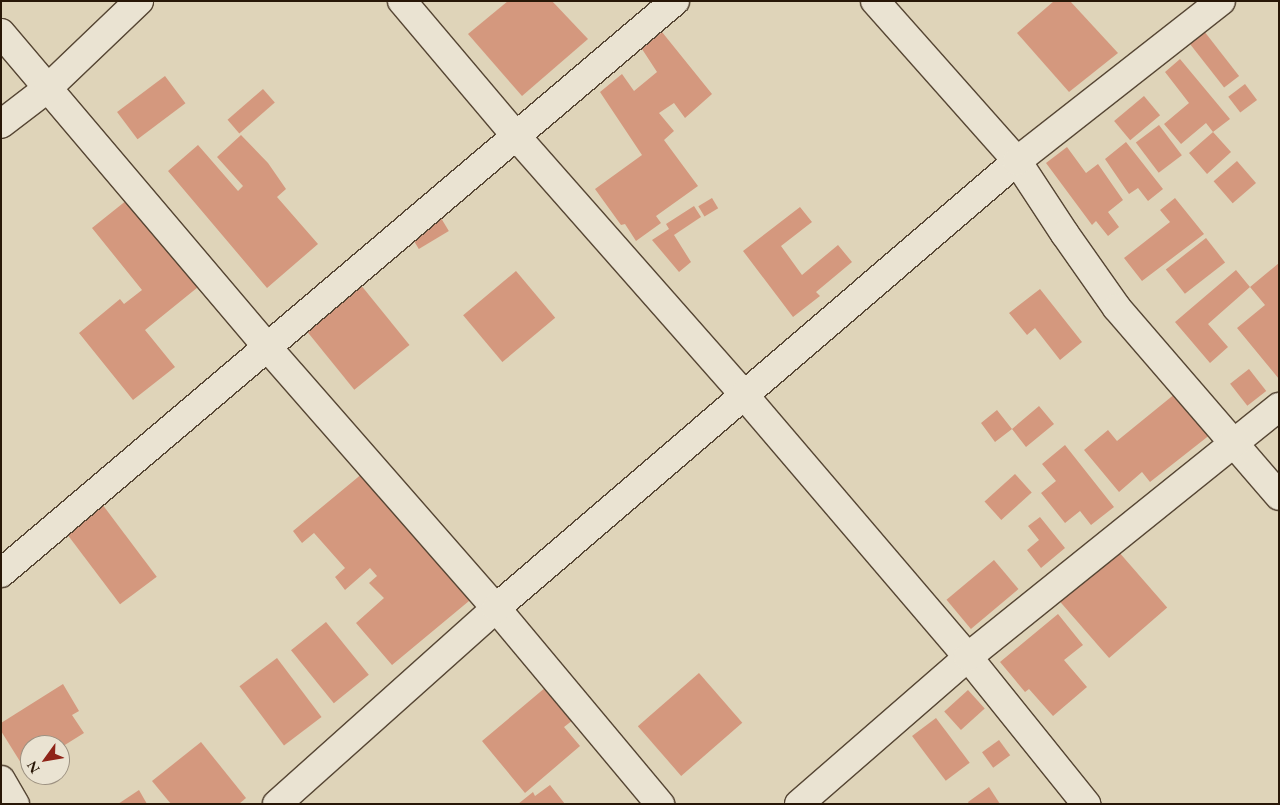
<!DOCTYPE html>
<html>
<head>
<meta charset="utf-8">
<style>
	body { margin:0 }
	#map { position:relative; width:1280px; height:805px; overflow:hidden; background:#dfd4b9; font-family:"EB Garamond",serif }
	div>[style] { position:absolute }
	.building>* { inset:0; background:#d4987e; transform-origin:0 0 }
	.roads { filter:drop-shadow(1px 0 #564634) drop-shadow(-1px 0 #564634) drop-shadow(0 1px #564634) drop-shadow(0 -1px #564634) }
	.minor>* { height:28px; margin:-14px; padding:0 14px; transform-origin:14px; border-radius:14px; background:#eae3d2 }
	span { translate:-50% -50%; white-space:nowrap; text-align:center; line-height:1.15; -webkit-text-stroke:4px #eae3d2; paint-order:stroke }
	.frame { position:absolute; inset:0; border:2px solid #281707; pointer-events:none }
	.north { position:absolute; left:20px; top:735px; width:50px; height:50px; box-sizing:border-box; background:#eae3d2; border:1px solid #9c9181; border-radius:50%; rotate:238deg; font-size:14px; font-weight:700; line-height:20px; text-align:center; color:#281707 }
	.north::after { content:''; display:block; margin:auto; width:18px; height:22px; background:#8f2418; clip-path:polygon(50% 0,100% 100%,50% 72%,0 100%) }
</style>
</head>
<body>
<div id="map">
	<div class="building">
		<div style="clip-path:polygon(508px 1px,552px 1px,588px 39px,522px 96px,468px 34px)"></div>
		<div style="clip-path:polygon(1054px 1px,1070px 1px,1118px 53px,1069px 92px,1017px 33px)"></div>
		<div style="left:1204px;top:31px;width:57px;height:19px;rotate:52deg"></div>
		<div style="clip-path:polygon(662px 32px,712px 94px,685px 118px,674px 103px,659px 113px,674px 131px,664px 140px,698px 186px,656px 216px,661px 223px,636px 241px,625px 224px,621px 225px,595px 189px,642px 155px,600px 92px,622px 74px,634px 91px,657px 72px,642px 49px)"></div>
		<div style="clip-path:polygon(1180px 59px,1230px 119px,1213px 132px,1231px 152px,1207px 174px,1189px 153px,1213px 132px,1206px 123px,1181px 144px,1164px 124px,1189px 103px,1165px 72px)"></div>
		<div style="left:165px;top:76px;width:34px;height:60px;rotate:53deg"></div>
		<div style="left:1245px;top:84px;width:20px;height:21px;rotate:53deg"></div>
		<div style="left:263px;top:89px;width:18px;height:47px;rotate:49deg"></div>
		<div style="left:1144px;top:96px;width:25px;height:39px;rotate:50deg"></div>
		<div style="left:1159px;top:125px;width:38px;height:29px;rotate:53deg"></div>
		<div style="clip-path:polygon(241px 135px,268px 163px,286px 189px,277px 197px,318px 244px,267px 288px,168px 171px,198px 145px,238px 191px,243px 186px,217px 157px)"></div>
		<div style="clip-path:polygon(1126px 142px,1163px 189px,1148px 201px,1138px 188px,1129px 194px,1105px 159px)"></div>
		<div style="clip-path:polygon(1067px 147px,1086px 173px,1098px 164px,1123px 200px,1108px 212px,1119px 227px,1108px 236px,1096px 221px,1092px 225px,1046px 163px)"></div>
		<div style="left:1237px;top:161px;width:29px;height:31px;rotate:49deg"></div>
		<div style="clip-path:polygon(132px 196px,203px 283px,145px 330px,175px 367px,133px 400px,79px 333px,120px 299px,124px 304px,142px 290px,92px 228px)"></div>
		<div style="left:712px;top:198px;width:12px;height:16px;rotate:59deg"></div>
		<div style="clip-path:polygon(1175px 198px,1204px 234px,1142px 281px,1124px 258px,1170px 222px,1160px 210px)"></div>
		<div style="clip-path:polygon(694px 206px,701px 217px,674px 235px,691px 262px,679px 272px,652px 240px,669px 229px,666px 224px)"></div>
		<div style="clip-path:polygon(800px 207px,812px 222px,781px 246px,802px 275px,838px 245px,852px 262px,816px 292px,820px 296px,793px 317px,743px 251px)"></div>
		<div style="left:438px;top:213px;width:21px;height:35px;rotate:59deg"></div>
		<div style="left:1206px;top:238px;width:31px;height:51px;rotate:52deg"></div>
		<div style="clip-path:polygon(1279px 263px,1279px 379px,1237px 328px,1265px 305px,1250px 287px)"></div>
		<div style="clip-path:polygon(1236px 270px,1250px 287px,1208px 324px,1228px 347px,1210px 363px,1175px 322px)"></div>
		<div style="left:516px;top:271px;width:61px;height:69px;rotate:50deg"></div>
		<div style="left:356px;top:279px;width:85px;height:71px;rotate:51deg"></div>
		<div style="clip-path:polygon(1040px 289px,1082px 342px,1060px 360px,1035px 328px,1027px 335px,1009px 313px)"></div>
		<div style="left:1249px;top:369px;width:28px;height:24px;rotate:52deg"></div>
		<div style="clip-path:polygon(1176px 393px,1211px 434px,1150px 482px,1142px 472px,1119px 492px,1084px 450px,1108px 430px,1117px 441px)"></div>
		<div style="clip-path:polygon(1039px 406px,1054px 424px,1026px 447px,1012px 429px,995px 442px,981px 423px,997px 410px,1012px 429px)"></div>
		<div style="clip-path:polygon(1065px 445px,1114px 507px,1091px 525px,1080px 511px,1065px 523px,1041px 493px,1056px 481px,1042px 464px)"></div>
		<div style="clip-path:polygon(363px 473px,475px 596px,392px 665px,356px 623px,384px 598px,369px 583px,377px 576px,370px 568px,345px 590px,335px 577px,345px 568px,314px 533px,302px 543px,293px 531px)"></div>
		<div style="left:1015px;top:474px;width:25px;height:41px;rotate:48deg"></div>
		<div style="left:99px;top:500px;width:96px;height:46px;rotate:53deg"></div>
		<div style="clip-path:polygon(1040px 517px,1065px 548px,1041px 568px,1027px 550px,1039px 540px,1028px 526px)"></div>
		<div style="left:1118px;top:551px;width:75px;height:77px;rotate:49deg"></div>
		<div style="left:994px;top:560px;width:38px;height:62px;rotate:50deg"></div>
		<div style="clip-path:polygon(1058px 614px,1083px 645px,1064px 660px,1087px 687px,1053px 716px,1029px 689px,1025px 692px,1000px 662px)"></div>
		<div style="left:326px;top:622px;width:68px;height:45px;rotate:51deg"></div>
		<div style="left:277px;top:658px;width:74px;height:47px;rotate:53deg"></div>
		<div style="left:699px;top:673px;width:66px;height:81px;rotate:49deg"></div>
		<div style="clip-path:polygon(63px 684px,79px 711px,72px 715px,84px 733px,60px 748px,60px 745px,30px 745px,30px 768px,26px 771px,1px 731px,1px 723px)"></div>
		<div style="clip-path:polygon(546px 687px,573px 720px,564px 727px,580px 746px,525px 793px,482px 741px)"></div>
		<div style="left:968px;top:690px;width:25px;height:32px;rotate:48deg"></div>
		<div style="left:936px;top:718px;width:56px;height:30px;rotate:53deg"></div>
		<div style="left:999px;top:740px;width:19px;height:21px;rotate:54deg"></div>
		<div style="clip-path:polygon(201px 742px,246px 798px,239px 804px,171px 804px,152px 781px)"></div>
		<div style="clip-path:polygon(550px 785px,565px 804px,518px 804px,533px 792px,535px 796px)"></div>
		<div style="clip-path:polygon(989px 787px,1000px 804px,969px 804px,968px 802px)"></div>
		<div style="clip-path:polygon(139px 790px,147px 804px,118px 804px)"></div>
	</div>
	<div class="roads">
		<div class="minor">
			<div style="left:402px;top:1px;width:177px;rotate:49.8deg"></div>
			<div style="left:516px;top:136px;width:345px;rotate:48.6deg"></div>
			<div style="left:744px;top:395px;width:345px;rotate:49.5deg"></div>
			<div style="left:968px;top:657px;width:189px;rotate:51.2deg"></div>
			<div style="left:875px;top:1px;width:214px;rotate:48.4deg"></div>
			<div style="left:1017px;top:161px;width:87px;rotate:56.7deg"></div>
			<div style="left:1065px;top:234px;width:90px;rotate:54.9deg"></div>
			<div style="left:1117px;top:308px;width:248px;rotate:49.2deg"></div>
			<div style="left:1px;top:33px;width:413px;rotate:49.7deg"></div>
			<div style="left:268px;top:348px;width:346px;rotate:48.8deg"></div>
			<div style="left:496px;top:608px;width:256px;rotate:50.1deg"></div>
			<div style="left:1px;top:124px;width:59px;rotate:-37.5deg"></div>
			<div style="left:48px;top:88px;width:126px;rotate:-43.7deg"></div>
			<div style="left:1px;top:573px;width:884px;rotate:-40.32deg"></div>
			<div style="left:1px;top:780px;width:28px;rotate:60deg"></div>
			<div style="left:277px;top:804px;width:294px;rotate:-41.8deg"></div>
			<div style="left:496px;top:608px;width:686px;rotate:-40.63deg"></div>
			<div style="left:1017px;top:161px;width:259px;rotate:-38.1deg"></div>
			<div style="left:799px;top:804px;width:224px;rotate:-41deg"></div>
			<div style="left:968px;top:657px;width:399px;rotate:-38.8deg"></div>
		</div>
	</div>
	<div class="frame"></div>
	<div class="north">N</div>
</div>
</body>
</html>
